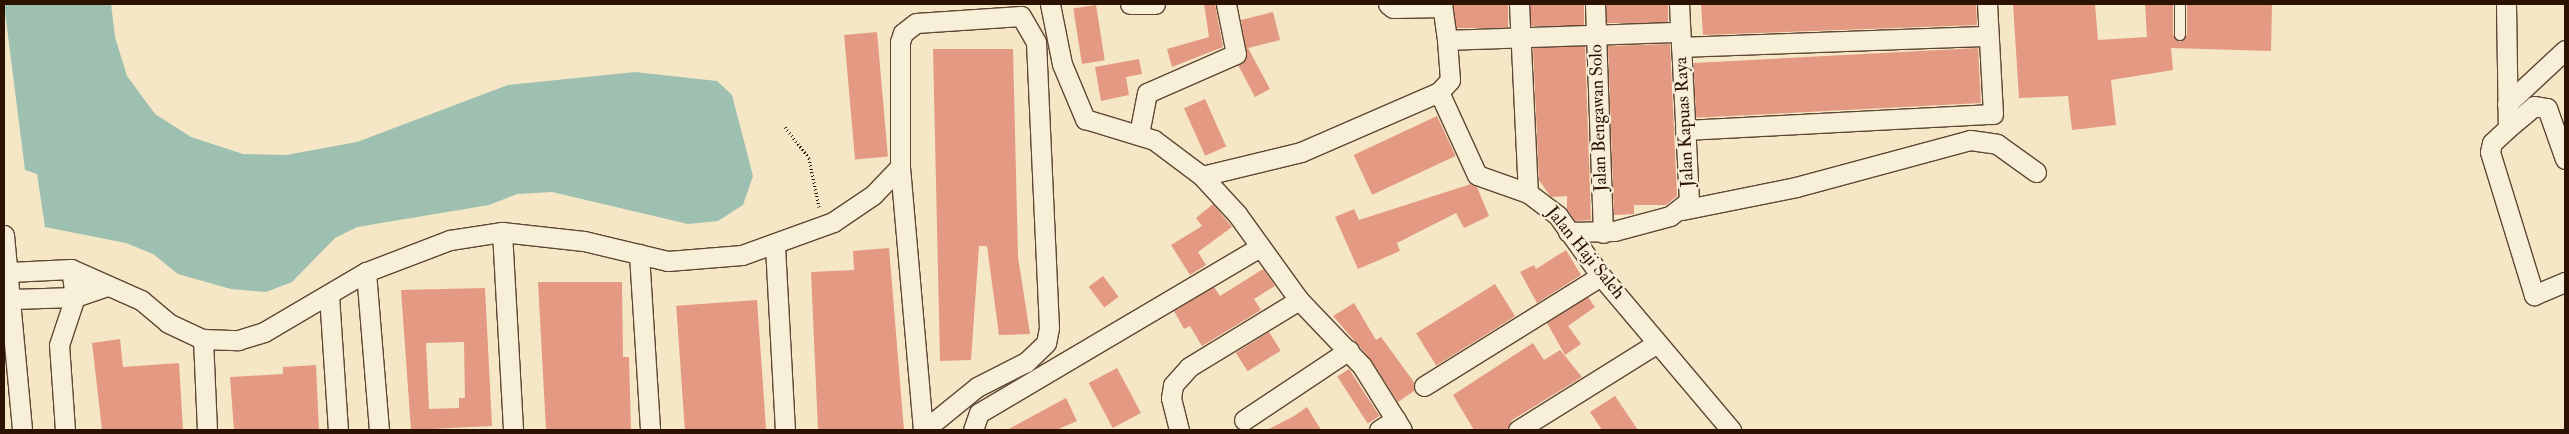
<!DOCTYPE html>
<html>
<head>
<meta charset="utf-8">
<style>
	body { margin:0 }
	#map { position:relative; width:2569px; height:434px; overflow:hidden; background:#f5e6c5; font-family:"IM FELL Double Pica",serif }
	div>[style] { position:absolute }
	.water>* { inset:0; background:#9dc0b1 }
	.building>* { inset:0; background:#e49982; transform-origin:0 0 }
	.path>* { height:3px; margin-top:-1.5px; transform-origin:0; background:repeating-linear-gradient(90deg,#2b1201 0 1px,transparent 0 3.5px) }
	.roads { filter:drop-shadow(1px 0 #5e4732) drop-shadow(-1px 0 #5e4732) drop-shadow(0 1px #5e4732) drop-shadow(0 -1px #5e4732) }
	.service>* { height:10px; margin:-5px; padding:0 5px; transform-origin:5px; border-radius:5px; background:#f8efd9 }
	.minor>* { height:19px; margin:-9.5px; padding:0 9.5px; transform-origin:9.5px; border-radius:9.5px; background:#f8efd9 }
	span { translate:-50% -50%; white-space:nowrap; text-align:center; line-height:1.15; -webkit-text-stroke:4.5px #f8efd9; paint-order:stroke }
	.street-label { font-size:18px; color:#2b1201 }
	.frame { position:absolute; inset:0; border:5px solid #2b1201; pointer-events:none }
</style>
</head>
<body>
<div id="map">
	<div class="water">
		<div style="clip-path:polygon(4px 4px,111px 4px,115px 37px,127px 76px,155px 114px,191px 137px,243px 154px,286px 155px,357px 142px,508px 85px,635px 72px,717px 81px,732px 95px,753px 176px,743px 205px,718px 221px,688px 224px,552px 192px,517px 194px,489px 205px,357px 227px,335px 238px,292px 282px,266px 292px,231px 289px,178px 274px,153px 254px,126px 243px,45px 227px,37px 174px,25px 170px)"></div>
	</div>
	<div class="building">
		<div style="clip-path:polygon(1204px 4px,1215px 4px,1223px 47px,1172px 67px,1167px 49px,1209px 37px)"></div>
		<div style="left:1453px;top:4px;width:55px;height:24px"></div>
		<div style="left:1530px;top:4px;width:54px;height:22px"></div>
		<div style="left:1606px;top:4px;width:62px;height:19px"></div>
		<div style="clip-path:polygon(1701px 4px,1976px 4px,1977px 25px,1703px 35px)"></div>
		<div style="clip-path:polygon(2013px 4px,2095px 4px,2098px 40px,2147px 37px,2145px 4px,2173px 4px,2173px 35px,2180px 42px,2187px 35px,2187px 4px,2272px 4px,2271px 51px,2171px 48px,2173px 70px,2111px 80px,2116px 125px,2072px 130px,2068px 96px,2019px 98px)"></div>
		<div style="left:1096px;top:5px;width:56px;height:23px;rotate:81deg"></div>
		<div style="clip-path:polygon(1273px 12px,1280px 40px,1248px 48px,1270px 89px,1255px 97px,1238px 65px,1247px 56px,1241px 20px)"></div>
		<div style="left:877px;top:32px;width:125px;height:33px;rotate:85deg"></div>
		<div style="clip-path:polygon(1670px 44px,1677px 196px,1666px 205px,1634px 205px,1634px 214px,1614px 215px,1608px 46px)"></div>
		<div style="clip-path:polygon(1585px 46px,1591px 220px,1575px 221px,1567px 209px,1567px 196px,1551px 197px,1539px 180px,1533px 48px)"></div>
		<div style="left:1978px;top:48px;width:55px;height:285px;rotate:87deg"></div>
		<div style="clip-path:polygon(933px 49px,1013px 49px,1018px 257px,1030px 334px,999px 335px,987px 246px,979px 246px,971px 360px,940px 361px)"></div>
		<div style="clip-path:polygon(1139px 59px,1142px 74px,1126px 77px,1129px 95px,1101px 101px,1095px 67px)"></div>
		<div style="left:1205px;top:99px;width:52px;height:23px;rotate:66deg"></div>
		<div style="left:1437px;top:116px;width:44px;height:92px;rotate:65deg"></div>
		<div style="clip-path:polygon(1471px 184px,1477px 187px,1489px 216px,1464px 228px,1456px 213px,1397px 243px,1400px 251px,1358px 269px,1335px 217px,1354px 209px,1359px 220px)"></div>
		<div style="clip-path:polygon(1213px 204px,1232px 227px,1198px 252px,1206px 265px,1190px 275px,1171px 245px,1202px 226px,1196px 218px)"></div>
		<div style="clip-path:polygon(889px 248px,904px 430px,818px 430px,811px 272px,854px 270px,853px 251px)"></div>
		<div style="clip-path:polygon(1566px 250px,1581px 275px,1537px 303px,1520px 272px,1534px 265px,1536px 269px)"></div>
		<div style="clip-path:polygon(1263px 269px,1275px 286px,1254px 299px,1261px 310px,1202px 346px,1190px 326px,1184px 329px,1174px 311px,1214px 287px,1220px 296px)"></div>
		<div style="left:1103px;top:276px;width:26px;height:18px;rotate:53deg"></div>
		<div style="clip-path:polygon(538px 282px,622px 282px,623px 357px,629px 357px,631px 430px,546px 430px)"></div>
		<div style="left:1495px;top:284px;width:38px;height:93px;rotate:58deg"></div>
		<div style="clip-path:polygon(evenodd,485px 288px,492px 426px,411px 430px,401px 290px,485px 288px,464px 342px,465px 398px,459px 398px,459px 408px,429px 409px,426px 343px,464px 342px)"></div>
		<div style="clip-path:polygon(1588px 297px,1595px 307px,1568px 326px,1581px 344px,1565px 355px,1547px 323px)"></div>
		<div style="left:757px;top:300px;width:130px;height:81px;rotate:86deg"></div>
		<div style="clip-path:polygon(1354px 303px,1376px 340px,1381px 337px,1414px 382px,1414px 391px,1398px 402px,1371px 360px,1333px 316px)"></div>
		<div style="left:1269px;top:332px;width:22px;height:39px;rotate:58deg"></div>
		<div style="clip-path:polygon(120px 339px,123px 367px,179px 363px,183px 430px,102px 430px,92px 343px)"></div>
		<div style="clip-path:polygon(1533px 343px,1544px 360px,1560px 350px,1582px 377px,1512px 420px,1507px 430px,1474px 430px,1453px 395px)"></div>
		<div style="clip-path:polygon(316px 365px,319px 430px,234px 430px,230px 377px,283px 374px,283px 367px)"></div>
		<div style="left:1117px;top:368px;width:51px;height:32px;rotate:62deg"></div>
		<div style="left:1349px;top:369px;width:56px;height:14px;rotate:57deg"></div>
		<div style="clip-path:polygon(1615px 396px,1638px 430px,1602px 430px,1590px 412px)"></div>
		<div style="clip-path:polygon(1066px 398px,1077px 421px,1056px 430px,1007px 430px)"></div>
		<div style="clip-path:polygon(1307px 407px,1321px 430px,1267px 430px,1294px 416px)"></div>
	</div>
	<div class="path">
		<div style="left:785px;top:127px;width:39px;rotate:52deg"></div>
		<div style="left:809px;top:158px;width:50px;rotate:78.5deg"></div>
	</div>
	<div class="roads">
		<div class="service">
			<div style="left:2180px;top:35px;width:31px;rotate:-90deg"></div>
		</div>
		<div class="minor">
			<div style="left:1050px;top:4px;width:61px;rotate:78.7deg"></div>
			<div style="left:1062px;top:64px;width:60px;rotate:67.3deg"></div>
			<div style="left:1085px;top:119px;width:72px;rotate:16.9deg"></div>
			<div style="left:1154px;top:140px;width:60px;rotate:36.9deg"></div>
			<div style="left:1202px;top:176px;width:52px;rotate:47.4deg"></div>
			<div style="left:1237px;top:214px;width:106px;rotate:54.2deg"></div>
			<div style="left:1299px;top:300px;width:91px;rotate:46.3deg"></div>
			<div style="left:1362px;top:366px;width:75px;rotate:58deg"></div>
			<div style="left:1130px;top:4px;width:25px"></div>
			<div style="left:1388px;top:4px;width:6px;rotate:39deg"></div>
			<div style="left:1393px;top:8px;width:49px;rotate:-1.2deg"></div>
			<div style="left:1442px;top:4px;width:36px;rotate:82deg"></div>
			<div style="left:1519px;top:4px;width:189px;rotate:87.3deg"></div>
			<div style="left:1595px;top:4px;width:229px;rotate:88deg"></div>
			<div style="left:2506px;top:4px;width:124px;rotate:89.1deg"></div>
			<div style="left:2508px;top:128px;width:22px;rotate:137deg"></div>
			<div style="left:2492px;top:143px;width:9px;rotate:103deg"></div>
			<div style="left:2490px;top:152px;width:150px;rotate:72.9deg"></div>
			<div style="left:2534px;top:295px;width:34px;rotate:-23deg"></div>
			<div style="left:1681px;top:47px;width:307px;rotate:-2.1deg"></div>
			<div style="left:1439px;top:92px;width:91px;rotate:65.4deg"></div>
			<div style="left:1477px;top:175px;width:54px;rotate:19.4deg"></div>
			<div style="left:1528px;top:193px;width:38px;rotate:37deg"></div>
			<div style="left:1558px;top:216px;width:74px;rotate:54.4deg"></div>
			<div style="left:1601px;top:276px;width:202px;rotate:49.8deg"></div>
			<div style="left:2507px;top:104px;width:79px;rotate:-43deg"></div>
			<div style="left:2508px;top:128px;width:34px;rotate:-40deg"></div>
			<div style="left:2534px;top:106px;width:13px;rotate:9deg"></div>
			<div style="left:2547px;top:108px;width:54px;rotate:70.6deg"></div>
			<div style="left:1685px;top:130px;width:308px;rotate:-3deg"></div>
			<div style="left:1993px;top:114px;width:110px;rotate:-93.1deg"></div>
			<div style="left:1139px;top:134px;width:42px;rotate:-79deg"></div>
			<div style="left:1147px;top:93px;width:97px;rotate:-23.7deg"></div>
			<div style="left:1236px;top:54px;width:51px;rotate:-101.3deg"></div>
			<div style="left:1202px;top:176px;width:102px;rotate:-13.6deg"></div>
			<div style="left:1301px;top:152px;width:150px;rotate:-23.5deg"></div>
			<div style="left:1439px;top:92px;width:16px;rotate:-47deg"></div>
			<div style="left:1450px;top:80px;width:40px;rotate:-94.3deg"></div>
			<div style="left:1447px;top:40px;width:232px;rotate:-2deg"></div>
			<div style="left:1682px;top:210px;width:116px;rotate:-11.4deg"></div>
			<div style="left:1796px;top:187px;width:180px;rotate:-15.1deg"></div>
			<div style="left:1970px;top:140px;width:27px;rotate:8deg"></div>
			<div style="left:1997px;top:144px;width:48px;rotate:35.7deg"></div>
			<div style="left:502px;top:232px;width:198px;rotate:86.8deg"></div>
			<div style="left:1568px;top:232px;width:46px;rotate:-1.2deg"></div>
			<div style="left:1614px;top:231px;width:58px;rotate:-15deg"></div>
			<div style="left:1670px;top:216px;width:24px;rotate:-38deg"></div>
			<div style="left:1689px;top:201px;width:197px;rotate:-92.9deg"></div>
			<div style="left:4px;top:235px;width:196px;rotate:84.7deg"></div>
			<div style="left:775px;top:246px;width:184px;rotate:86.9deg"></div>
			<div style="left:639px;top:254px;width:176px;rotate:86.4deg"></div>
			<div style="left:9px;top:272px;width:62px;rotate:-2.8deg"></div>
			<div style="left:71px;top:269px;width:77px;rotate:23.9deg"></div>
			<div style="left:141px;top:300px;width:35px;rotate:40deg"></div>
			<div style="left:168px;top:323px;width:38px;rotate:25deg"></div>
			<div style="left:203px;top:339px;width:35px;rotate:2deg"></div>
			<div style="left:238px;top:340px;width:27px;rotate:-17deg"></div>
			<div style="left:264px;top:332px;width:118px;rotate:-30.5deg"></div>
			<div style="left:366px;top:272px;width:90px;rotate:-20.9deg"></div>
			<div style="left:450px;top:240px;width:53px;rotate:-8.7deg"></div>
			<div style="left:502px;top:232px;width:82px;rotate:6.3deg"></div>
			<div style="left:584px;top:241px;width:86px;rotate:13.4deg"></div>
			<div style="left:668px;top:261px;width:74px;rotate:-4.6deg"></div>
			<div style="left:742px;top:255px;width:97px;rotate:-19.9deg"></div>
			<div style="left:833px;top:222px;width:48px;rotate:-34deg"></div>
			<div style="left:873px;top:195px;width:39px;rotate:-46deg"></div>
			<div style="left:366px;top:272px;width:159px;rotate:85.3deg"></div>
			<div style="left:329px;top:295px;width:135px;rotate:86.2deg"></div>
			<div style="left:12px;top:299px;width:63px;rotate:-1.8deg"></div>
			<div style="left:75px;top:297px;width:34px;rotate:-19deg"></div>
			<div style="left:203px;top:339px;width:91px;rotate:87.5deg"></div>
			<div style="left:1424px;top:386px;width:208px;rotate:-31.9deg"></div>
			<div style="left:1244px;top:420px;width:126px;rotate:-33.7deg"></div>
			<div style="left:65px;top:430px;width:85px;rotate:-94deg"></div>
			<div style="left:59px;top:345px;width:51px;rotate:-71.6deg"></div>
			<div style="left:75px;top:297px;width:28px;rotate:-98deg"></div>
			<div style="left:923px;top:430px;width:264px;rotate:-95deg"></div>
			<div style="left:900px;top:167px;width:125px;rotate:-90deg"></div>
			<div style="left:900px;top:42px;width:9px;rotate:-72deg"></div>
			<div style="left:903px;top:33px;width:16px;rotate:-38deg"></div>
			<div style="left:916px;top:23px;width:105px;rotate:-3.8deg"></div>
			<div style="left:1021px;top:16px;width:30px;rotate:60deg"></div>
			<div style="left:1036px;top:42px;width:286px;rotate:87.4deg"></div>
			<div style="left:1049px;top:328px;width:15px;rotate:101deg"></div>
			<div style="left:1046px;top:343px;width:28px;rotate:136deg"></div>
			<div style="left:1026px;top:362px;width:55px;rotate:153deg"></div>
			<div style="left:977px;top:387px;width:68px;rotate:140.9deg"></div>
			<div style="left:973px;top:430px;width:18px;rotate:-71deg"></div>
			<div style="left:979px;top:413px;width:326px;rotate:-30.6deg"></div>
			<div style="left:1179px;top:430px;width:33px;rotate:-104deg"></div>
			<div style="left:1171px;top:398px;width:13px;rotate:-81deg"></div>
			<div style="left:1173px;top:385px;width:24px;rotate:-48deg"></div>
			<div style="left:1189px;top:367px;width:129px;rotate:-31.3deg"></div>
			<div style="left:1379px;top:430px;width:20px;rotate:-33deg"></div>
			<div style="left:1518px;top:430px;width:164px;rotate:-32deg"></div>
		</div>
	</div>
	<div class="street-label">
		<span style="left:1599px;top:118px;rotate:-92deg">Jalan Bengawan Solo</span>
		<span style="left:1685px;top:122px;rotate:-93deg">Jalan Kapuas Raya</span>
		<span style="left:1585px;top:253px;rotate:51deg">Jalan Haji Saleh</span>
	</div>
	<div class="frame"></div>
</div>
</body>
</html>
